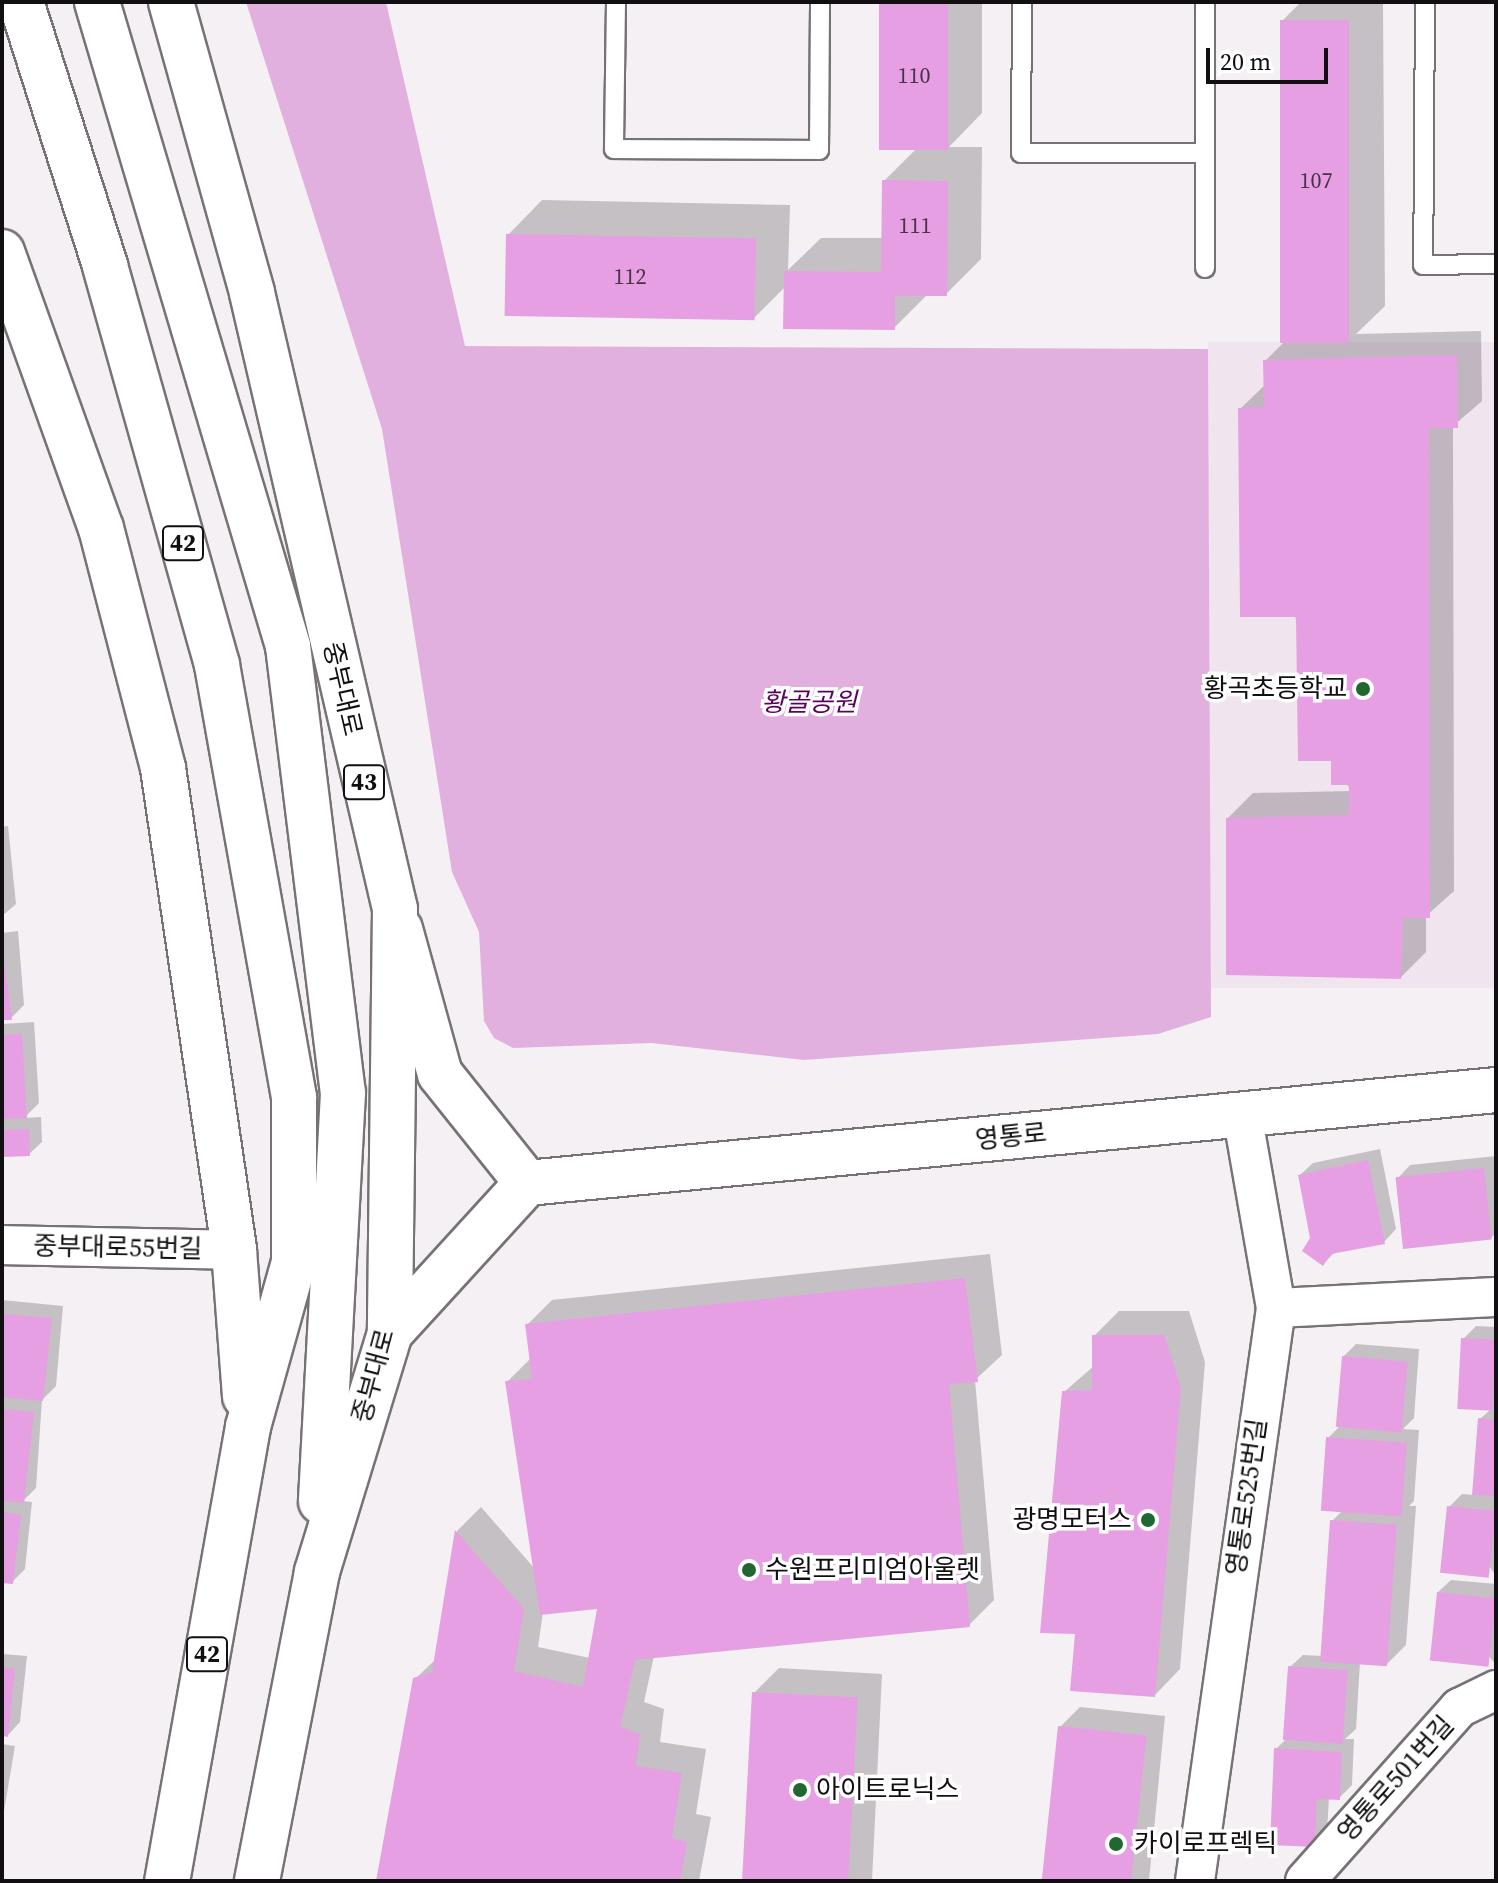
<!DOCTYPE html>
<html>
<head>
<meta charset="utf-8">
<style>
	body { margin:0 }
	#map { position:relative; width:1498px; height:1883px; overflow:hidden; background:#f5f0f4; font-family:"Source Serif 4","Noto Sans KR",serif }
	div>[style] { position:absolute }
	.built>* { inset:0; background:#f0e4ef; transform-origin:0 0 }
	.green>* { inset:0; background:#e2b0df }
	.shadow>* { inset:0; background:#0003 }
	.building>* { inset:0; background:#e79fe3; transform-origin:0 0 }
	.roads { filter:drop-shadow(2px 0 #767276) drop-shadow(-2px 0 #767276) drop-shadow(0 2px #767276) drop-shadow(0 -2px #767276) }
	.lane>* { height:18px; margin:-9px; padding:0 9px; transform-origin:9px; border-radius:9px; background:#fff }
	.street>* { height:38px; margin:-19px; padding:0 19px; transform-origin:19px; border-radius:19px; background:#fff }
	.secondary>* { height:44px; margin:-22px; padding:0 22px; transform-origin:22px; border-radius:22px; background:#fff }
	.primary>* { height:44px; margin:-22px; padding:0 22px; transform-origin:22px; border-radius:22px; background:#fff }
	.dots>* { width:22px; height:22px; translate:-50% -50%; box-sizing:border-box; border:4px solid #fff; border-radius:50% }
	span { translate:-50% -50%; white-space:nowrap; text-align:center; line-height:1.15; -webkit-text-stroke:7px #fff; paint-order:stroke }
	.number-label { font-size:22px; color:#463346 }
	.number-label span { -webkit-text-stroke-width:0 }
	.shield-label span { padding:2px 6px; background:#fff; border:2px solid; border-radius:6px; -webkit-text-stroke-width:0 }
	.shield-label { font-size:24px; color:#110f11; font-weight:700 }
	.street-label { font-size:26px; color:#110f11 }
	.poi-label { font-size:26px; color:#110f11 }
	.right { translate:-100% -50%; text-align:right }
	.left { translate:0 -50%; text-align:left }
	.park-label { font-size:26px; color:#5c015c; font-style:italic }
	.frame { position:absolute; inset:0; border:4px solid #110f11; pointer-events:none }
	.scale { position:absolute; left:1206px; top:48px; width:122px; height:36px; box-sizing:border-box; border:4px solid #110f11; border-top:0; padding-left:10px; font-size:24px; line-height:28px; white-space:nowrap; color:#110f11; -webkit-text-stroke:6px #fff; paint-order:stroke }
</style>
</head>
<body>
<div id="map">
	<div class="built">
		<div style="left:1496px;top:342px;width:646px;height:288px;rotate:90deg"></div>
	</div>
	<div class="green">
		<div style="clip-path:polygon(246px 2px,386px 2px,465px 346px,1208px 349px,1211px 1017px,1158px 1034px,804px 1060px,651px 1043px,513px 1048px,494px 1038px,484px 1021px,479px 932px,452px 872px,382px 429px)"></div>
	</div>
	<div class="shadow">
		<div style="clip-path:polygon(881px 2px,982px 2px,982px 113px,949px 147px,982px 147px,981px 259px,946px 294px,928px 294px,894px 328px,786px 286px,753px 319px,508px 235px,542px 200px,790px 205px,788px 270px,821px 238px,883px 238px,884px 181px,917px 148px)"></div>
		<div style="clip-path:polygon(1301px 2px,1383px 2px,1385px 306px,1356px 334px,1481px 331px,1482px 401px,1453px 426px,1454px 891px,1426px 916px,1426px 952px,1401px 977px,1228px 818px,1253px 793px,1351px 791px,1333px 759px,1240px 409px,1266px 384px,1265px 361px,1284px 342px,1282px 21px)"></div>
		<div style="clip-path:polygon(8px 826px,16px 904px,2px 916px,2px 827px)"></div>
		<div style="clip-path:polygon(18px 931px,24px 1005px,11px 1018px,2px 1018px,2px 933px)"></div>
		<div style="clip-path:polygon(34px 1022px,39px 1103px,24px 1118px,41px 1117px,42px 1142px,29px 1154px,2px 1155px,2px 1024px)"></div>
		<div style="clip-path:polygon(1380px 1149px,1396px 1229px,1384px 1242px,1335px 1252px,1323px 1264px,1312px 1239px,1300px 1175px,1313px 1163px)"></div>
		<div style="clip-path:polygon(1496px 1156px,1496px 1233px,1491px 1238px,1398px 1178px,1410px 1165px)"></div>
		<div style="clip-path:polygon(evenodd,990px 1254px,1002px 1355px,975px 1380px,994px 1600px,969px 1625px,654px 1656px,644px 1702px,664px 1709px,660px 1742px,706px 1749px,696px 1814px,711px 1817px,699px 1881px,378px 1881px,415px 1679px,437px 1658px,457px 1531px,481px 1507px,535px 1569px,507px 1382px,531px 1358px,527px 1325px,552px 1300px,990px 1254px,600px 1607px,590px 1658px,538px 1647px,543px 1612px,600px 1607px)"></div>
		<div style="clip-path:polygon(2px 1300px,63px 1306px,56px 1386px,42px 1400px,36px 1488px,23px 1501px,32px 1502px,25px 1569px,12px 1582px,2px 1581px)"></div>
		<div style="clip-path:polygon(1119px 1311px,1189px 1311px,1205px 1362px,1180px 1669px,1155px 1695px,1077px 1632px,1064px 1392px,1094px 1366px,1094px 1336px)"></div>
		<div style="clip-path:polygon(1476px 1326px,1496px 1327px,1496px 1576px,1449px 1507px,1462px 1494px,1474px 1495px,1480px 1419px,1490px 1410px,1463px 1339px)"></div>
		<div style="clip-path:polygon(1356px 1344px,1419px 1349px,1414px 1418px,1403px 1429px,1419px 1430px,1414px 1501px,1409px 1506px,1416px 1506px,1406px 1645px,1387px 1664px,1360px 1662px,1356px 1729px,1345px 1739px,1354px 1739px,1352px 1785px,1339px 1798px,1329px 1797px,1327px 1833px,1314px 1845px,1276px 1749px,1286px 1739px,1290px 1667px,1303px 1655px,1322px 1656px,1332px 1521px,1343px 1510px,1328px 1438px,1340px 1426px,1343px 1357px)"></div>
		<div style="clip-path:polygon(1451px 1580px,1496px 1584px,1496px 1665px,1438px 1592px)"></div>
		<div style="clip-path:polygon(2px 1654px,27px 1656px,20px 1722px,8px 1735px,2px 1734px)"></div>
		<div style="clip-path:polygon(779px 1668px,882px 1674px,872px 1881px,744px 1881px,754px 1693px)"></div>
		<div style="clip-path:polygon(1080px 1707px,1165px 1716px,1149px 1881px,1045px 1881px,1060px 1727px)"></div>
		<div style="clip-path:polygon(2px 1744px,15px 1746px,2px 1823px)"></div>
	</div>
	<div class="building">
		<div style="left:879px;top:2px;width:69px;height:148px"></div>
		<div style="left:1280px;top:20px;width:69px;height:323px"></div>
		<div style="clip-path:polygon(882px 180px,948px 181px,947px 296px,895px 296px,895px 330px,783px 329px,784px 271px,881px 272px)"></div>
		<div style="left:506px;top:234px;width:250px;height:82px;rotate:1deg"></div>
		<div style="clip-path:polygon(1457px 355px,1458px 428px,1429px 428px,1430px 918px,1403px 918px,1401px 979px,1226px 975px,1226px 818px,1349px 815px,1349px 785px,1331px 785px,1331px 761px,1298px 761px,1296px 617px,1240px 617px,1238px 408px,1264px 407px,1263px 360px)"></div>
		<div style="clip-path:polygon(2px 943px,12px 1020px,2px 1020px)"></div>
		<div style="clip-path:polygon(22px 1034px,27px 1118px,2px 1119px,2px 1035px)"></div>
		<div style="left:29px;top:1129px;width:27px;height:27px;rotate:88deg"></div>
		<div style="clip-path:polygon(1368px 1160px,1385px 1244px,1331px 1254px,1323px 1266px,1302px 1251px,1310px 1238px,1298px 1175px)"></div>
		<div style="left:1484px;top:1168px;width:72px;height:89px;rotate:84deg"></div>
		<div style="clip-path:polygon(965px 1278px,978px 1382px,949px 1384px,970px 1627px,635px 1660px,620px 1727px,640px 1734px,636px 1766px,682px 1773px,672px 1838px,687px 1842px,680px 1881px,376px 1881px,413px 1678px,432px 1672px,455px 1530px,524px 1609px,514px 1671px,583px 1687px,597px 1609px,540px 1615px,505px 1381px,532px 1379px,525px 1324px)"></div>
		<div style="clip-path:polygon(2px 1314px,52px 1318px,43px 1401px,2px 1397px)"></div>
		<div style="clip-path:polygon(1092px 1335px,1164px 1335px,1181px 1388px,1155px 1697px,1070px 1691px,1075px 1634px,1040px 1633px,1062px 1391px,1092px 1390px)"></div>
		<div style="left:1461px;top:1338px;width:35px;height:71px;rotate:3deg"></div>
		<div style="left:1342px;top:1356px;width:66px;height:71px;rotate:5deg"></div>
		<div style="clip-path:polygon(2px 1409px,34px 1412px,24px 1503px,2px 1501px)"></div>
		<div style="clip-path:polygon(1478px 1418px,1496px 1420px,1496px 1496px,1472px 1495px)"></div>
		<div style="left:1326px;top:1437px;width:81px;height:74px;rotate:4deg"></div>
		<div style="left:1447px;top:1506px;width:49px;height:67px;rotate:6deg"></div>
		<div style="clip-path:polygon(2px 1512px,21px 1515px,13px 1584px,2px 1583px)"></div>
		<div style="left:1330px;top:1520px;width:67px;height:142px;rotate:4deg"></div>
		<div style="left:1437px;top:1592px;width:59px;height:69px;rotate:6deg"></div>
		<div style="left:1288px;top:1666px;width:60px;height:74px;rotate:4deg"></div>
		<div style="clip-path:polygon(2px 1667px,15px 1669px,8px 1737px,2px 1736px)"></div>
		<div style="left:752px;top:1692px;width:106px;height:189px;rotate:3deg"></div>
		<div style="left:1058px;top:1726px;width:89px;height:156px;rotate:6deg"></div>
		<div style="clip-path:polygon(1274px 1748px,1342px 1752px,1340px 1800px,1317px 1799px,1315px 1847px,1270px 1845px)"></div>
	</div>
	<div class="roads">
		<div class="lane">
			<div style="left:616px;top:2px;width:147px;rotate:90.8deg"></div>
			<div style="left:614px;top:149px;width:205px;rotate:0.3deg"></div>
			<div style="left:819px;top:150px;width:148px;rotate:-89.6deg"></div>
			<div style="left:1022px;top:2px;width:151px;rotate:90.4deg"></div>
			<div style="left:1021px;top:153px;width:184px"></div>
			<div style="left:1425px;top:2px;width:263px;rotate:90.4deg"></div>
			<div style="left:1423px;top:265px;width:73px;rotate:-0.8deg"></div>
			<div style="left:1205px;top:268px;width:266px;rotate:-90deg"></div>
		</div>
		<div class="street">
			<div style="left:2px;top:1245px;width:232px;rotate:1.2deg"></div>
			<div style="left:1276px;top:1308px;width:220px;rotate:-2.9deg"></div>
			<div style="left:1195px;top:1881px;width:579px;rotate:-81.95deg"></div>
			<div style="left:1276px;top:1308px;width:197px;rotate:-99.9deg"></div>
			<div style="left:1305px;top:1881px;width:232px;rotate:-48.3deg"></div>
			<div style="left:1459px;top:1708px;width:41px;rotate:-25.9deg"></div>
		</div>
		<div class="secondary">
			<div style="left:400px;top:929px;width:150px;rotate:74.6deg"></div>
			<div style="left:440px;top:1074px;width:139px;rotate:51.4deg"></div>
			<div style="left:390px;top:1333px;width:203px;rotate:-47.6deg"></div>
			<div style="left:527px;top:1183px;width:973px;rotate:-5.48deg"></div>
		</div>
		<div class="primary">
			<div style="left:21px;top:2px;width:277px;rotate:72.3deg"></div>
			<div style="left:105px;top:266px;width:414px;rotate:74.3deg"></div>
			<div style="left:217px;top:665px;width:439px;rotate:79.9deg"></div>
			<div style="left:294px;top:1097px;width:165px;rotate:90deg"></div>
			<div style="left:294px;top:1262px;width:171px;rotate:105.6deg"></div>
			<div style="left:248px;top:1427px;width:461px;rotate:100.1deg"></div>
			<div style="left:97px;top:2px;width:672px;rotate:73.48deg"></div>
			<div style="left:288px;top:646px;width:450px;rotate:83deg"></div>
			<div style="left:343px;top:1093px;width:409px;rotate:93.1deg"></div>
			<div style="left:171px;top:2px;width:302px;rotate:74.4deg"></div>
			<div style="left:252px;top:293px;width:632px;rotate:76.93deg"></div>
			<div style="left:395px;top:909px;width:424px;rotate:90.7deg"></div>
			<div style="left:390px;top:1333px;width:250px;rotate:107deg"></div>
			<div style="left:317px;top:1572px;width:315px;rotate:101deg"></div>
			<div style="left:2px;top:252px;width:293px;rotate:70.3deg"></div>
			<div style="left:101px;top:528px;width:248px;rotate:75.5deg"></div>
			<div style="left:163px;top:768px;width:487px;rotate:81.6deg"></div>
			<div style="left:234px;top:1250px;width:147px;rotate:85.7deg"></div>
		</div>
	</div>
	<div class="dots">
		<div style="left:1363px;top:689px;background:#216732"></div>
		<div style="left:1148px;top:1520px;background:#216732"></div>
		<div style="left:749px;top:1570px;background:#216732"></div>
		<div style="left:800px;top:1790px;background:#216732"></div>
		<div style="left:1116px;top:1844px;background:#216732"></div>
	</div>
	<div class="number-label">
		<span style="left:914px;top:76px">110</span>
		<span style="left:1316px;top:181px">107</span>
		<span style="left:915px;top:226px">111</span>
		<span style="left:630px;top:277px">112</span>
	</div>
	<div class="shield-label">
		<span style="left:183px;top:543px">42</span>
		<span style="left:364px;top:782px">43</span>
		<span style="left:207px;top:1654px">42</span>
	</div>
	<div class="street-label">
		<span style="left:342px;top:689px;rotate:77deg">중부대로</span>
		<span style="left:1011px;top:1137px;rotate:-6deg">영통로</span>
		<span style="left:118px;top:1248px;rotate:1deg">중부대로55번길</span>
		<span style="left:374px;top:1376px;rotate:-75deg">중부대로</span>
		<span style="left:1247px;top:1497px;rotate:-82deg">영통로525번길</span>
		<span style="left:1396px;top:1779px;rotate:-48deg">영통로501번길</span>
	</div>
	<div class="poi-label">
		<span class="right" style="left:1347px;top:689px">황곡초등학교</span>
		<span class="right" style="left:1132px;top:1520px">광명모터스</span>
		<span class="left" style="left:765px;top:1570px">수원프리미엄아울렛</span>
		<span class="left" style="left:816px;top:1790px">아이트로닉스</span>
		<span class="left" style="left:1134px;top:1844px">카이로프렉틱</span>
	</div>
	<div class="park-label">
		<span style="left:809px;top:703px">황골공원</span>
	</div>
	<div class="frame"></div>
	<div class="scale">20 m</div>
</div>
</body>
</html>
